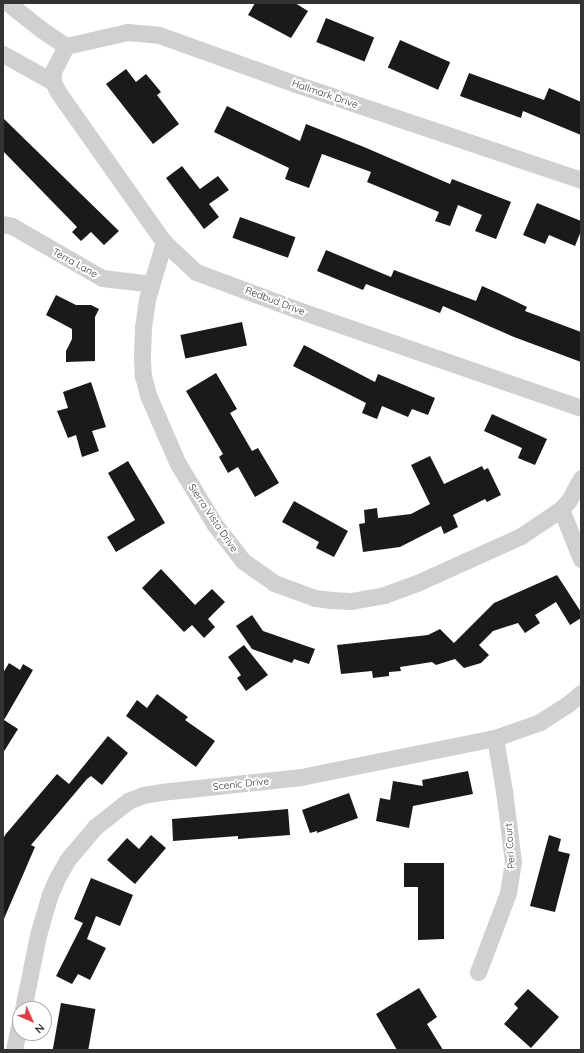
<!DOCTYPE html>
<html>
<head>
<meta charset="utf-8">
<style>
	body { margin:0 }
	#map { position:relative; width:584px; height:1053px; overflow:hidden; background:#fff; font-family:Quicksand,sans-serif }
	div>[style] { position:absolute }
	.building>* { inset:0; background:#1a1a1a; transform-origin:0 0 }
	.minor>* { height:17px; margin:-8.5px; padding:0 8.5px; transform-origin:8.5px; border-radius:8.5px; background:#d0d0d0 }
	span { translate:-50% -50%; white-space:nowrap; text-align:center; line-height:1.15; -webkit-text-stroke:4px #fff; paint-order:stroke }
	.street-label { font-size:10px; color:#333 }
	.frame { position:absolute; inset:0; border:4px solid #333; pointer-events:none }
	.north { position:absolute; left:12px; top:1001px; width:40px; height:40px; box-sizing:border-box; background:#fff; border:1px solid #adadad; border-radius:50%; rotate:135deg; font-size:11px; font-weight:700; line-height:16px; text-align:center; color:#333 }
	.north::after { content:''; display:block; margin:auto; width:14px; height:18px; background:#e63946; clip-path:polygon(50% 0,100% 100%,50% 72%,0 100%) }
</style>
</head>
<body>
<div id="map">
	<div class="building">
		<div style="clip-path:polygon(255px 3px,295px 3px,308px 11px,291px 38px,248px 15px)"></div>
		<div style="left:326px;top:18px;width:52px;height:26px;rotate:22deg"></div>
		<div style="left:400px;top:40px;width:55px;height:30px;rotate:24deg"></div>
		<div style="clip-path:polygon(126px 69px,136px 82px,146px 74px,161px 92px,157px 95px,179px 124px,153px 144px,106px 84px)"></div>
		<div style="clip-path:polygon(469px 73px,544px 100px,549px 88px,581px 102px,581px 135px,523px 111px,521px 118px,460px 96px)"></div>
		<div style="clip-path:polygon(227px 106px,300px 141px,306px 124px,364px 147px,450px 184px,452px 179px,511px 202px,496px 239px,475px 231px,482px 215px,458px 205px,450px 226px,435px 221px,439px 212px,367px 182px,371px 172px,322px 154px,309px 188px,285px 179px,289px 168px,214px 132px)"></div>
		<div style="clip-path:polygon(3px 118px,119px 231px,104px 245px,91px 232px,81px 241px,72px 232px,77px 227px,3px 151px)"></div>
		<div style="clip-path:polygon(182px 166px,200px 189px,218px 176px,229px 190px,209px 204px,219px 217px,204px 229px,166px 178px)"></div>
		<div style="clip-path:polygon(537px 203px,581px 221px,581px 231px,575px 246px,549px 235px,545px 244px,523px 235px)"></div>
		<div style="left:240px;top:217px;width:59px;height:22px;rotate:20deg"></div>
		<div style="clip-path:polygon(326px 250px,391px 277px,394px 270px,476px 301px,482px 286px,498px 293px,527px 307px,525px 311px,581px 332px,581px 362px,514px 337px,443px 306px,440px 313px,366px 284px,363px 290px,317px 271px)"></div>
		<div style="clip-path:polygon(56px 295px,76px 305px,91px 305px,99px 309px,95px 317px,95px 361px,66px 362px,66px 351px,72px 339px,72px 329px,46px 315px)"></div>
		<div style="left:242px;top:322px;width:24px;height:63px;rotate:78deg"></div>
		<div style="clip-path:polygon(304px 345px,375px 382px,378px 374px,435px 398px,428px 415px,412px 409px,408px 417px,382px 406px,377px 419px,362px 413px,366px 403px,293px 366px)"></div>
		<div style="clip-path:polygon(216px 373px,237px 409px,230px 413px,252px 451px,258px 448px,279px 483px,255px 497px,238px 467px,228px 473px,219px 457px,223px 454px,186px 391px)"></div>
		<div style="clip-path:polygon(91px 382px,106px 427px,92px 431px,99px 451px,82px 457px,76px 435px,68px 438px,57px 411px,68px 408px,63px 392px)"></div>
		<div style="clip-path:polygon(492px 414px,547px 439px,535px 465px,518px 458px,522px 448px,484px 431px)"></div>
		<div style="clip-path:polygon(430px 456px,444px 484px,482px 466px,484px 470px,488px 468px,501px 495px,487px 502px,485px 499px,453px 515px,458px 527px,444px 534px,441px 526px,400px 547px,363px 552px,359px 524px,365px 523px,364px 510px,377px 508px,378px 518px,411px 514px,430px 504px,411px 465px)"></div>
		<div style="clip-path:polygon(128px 461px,165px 523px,116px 552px,107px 537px,135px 520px,108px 473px)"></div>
		<div style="clip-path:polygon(294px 501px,348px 531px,334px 557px,316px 548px,319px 542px,282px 522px)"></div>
		<div style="clip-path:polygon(161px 569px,195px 605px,212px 589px,225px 602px,208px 619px,215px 627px,204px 638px,192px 625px,184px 632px,142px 588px)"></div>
		<div style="clip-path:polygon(557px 575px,581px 612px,581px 618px,570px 625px,556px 602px,535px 615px,540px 623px,525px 633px,518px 623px,493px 631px,479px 645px,489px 655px,481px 663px,464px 668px,455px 659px,436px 665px,432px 662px,400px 667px,401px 671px,389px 672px,389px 676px,373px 678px,372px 671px,341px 674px,337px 645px,428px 635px,440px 629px,454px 643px,494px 603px)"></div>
		<div style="clip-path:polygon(252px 615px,263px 631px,315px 649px,309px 664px,294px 659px,292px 663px,252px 649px,236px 626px)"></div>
		<div style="clip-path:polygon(244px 645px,268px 675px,246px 691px,237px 678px,241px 675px,228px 657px)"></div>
		<div style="clip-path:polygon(9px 663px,20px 670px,23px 664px,33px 670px,4px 720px,18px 729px,3px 753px,3px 673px)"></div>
		<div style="clip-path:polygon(157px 694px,188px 717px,185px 720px,215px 741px,196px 767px,126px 716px,137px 700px,147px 708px)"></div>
		<div style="clip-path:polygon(108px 736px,128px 753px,102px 785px,91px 776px,87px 779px,31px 845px,35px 847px,3px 921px,3px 840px,5px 835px,57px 774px,69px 784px)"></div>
		<div style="clip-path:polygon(468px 771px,473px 794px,413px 806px,409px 828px,376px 821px,380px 798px,390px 800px,393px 781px,423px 786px,422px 780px)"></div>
		<div style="clip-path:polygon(349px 793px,358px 818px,317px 833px,317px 831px,310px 833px,302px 810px)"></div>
		<div style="clip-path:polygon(288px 809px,290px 835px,238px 839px,238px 836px,173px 841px,172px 819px)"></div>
		<div style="clip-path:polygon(151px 835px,166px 848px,135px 884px,107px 860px,127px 838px,139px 849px)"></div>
		<div style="clip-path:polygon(549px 835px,561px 839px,558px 851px,570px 854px,555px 912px,530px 906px)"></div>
		<div style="clip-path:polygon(404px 863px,444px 863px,444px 939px,418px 940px,418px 887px,404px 887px)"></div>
		<div style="clip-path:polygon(91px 878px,133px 895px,120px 926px,96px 916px,87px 939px,106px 948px,90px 980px,78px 974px,72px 984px,56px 976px,83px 923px,74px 919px)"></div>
		<div style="clip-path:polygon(419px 988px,437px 1017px,427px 1024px,443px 1050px,397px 1050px,376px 1014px)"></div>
		<div style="clip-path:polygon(528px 989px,559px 1017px,531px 1048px,504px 1024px,518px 1008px,514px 1004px)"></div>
		<div style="left:61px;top:1003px;width:35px;height:48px;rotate:10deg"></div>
	</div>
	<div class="minor">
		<div style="left:8px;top:3px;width:43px;rotate:38.5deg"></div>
		<div style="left:42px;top:30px;width:29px;rotate:34deg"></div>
		<div style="left:66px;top:46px;width:28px;rotate:117deg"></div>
		<div style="left:53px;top:71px;width:11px;rotate:90deg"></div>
		<div style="left:53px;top:82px;width:11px;rotate:63deg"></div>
		<div style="left:58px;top:92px;width:184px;rotate:54.8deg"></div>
		<div style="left:164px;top:242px;width:44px;rotate:43.2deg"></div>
		<div style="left:196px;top:272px;width:109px;rotate:20.4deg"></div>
		<div style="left:298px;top:310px;width:299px;rotate:19.1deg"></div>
		<div style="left:66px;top:46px;width:63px;rotate:-12.9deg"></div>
		<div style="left:127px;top:32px;width:32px;rotate:5deg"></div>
		<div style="left:159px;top:35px;width:149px;rotate:19.7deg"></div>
		<div style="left:299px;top:85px;width:298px;rotate:18.6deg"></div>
		<div style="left:3px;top:54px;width:57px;rotate:29.2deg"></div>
		<div style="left:3px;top:224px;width:9px;rotate:13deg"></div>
		<div style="left:12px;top:226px;width:104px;rotate:30deg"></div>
		<div style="left:102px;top:278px;width:50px;rotate:6.8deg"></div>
		<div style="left:164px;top:242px;width:59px;rotate:106.6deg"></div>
		<div style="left:147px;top:299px;width:29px;rotate:98deg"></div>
		<div style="left:143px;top:328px;width:31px;rotate:92deg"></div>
		<div style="left:142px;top:359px;width:17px;rotate:87deg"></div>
		<div style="left:143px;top:376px;width:20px;rotate:75deg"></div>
		<div style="left:148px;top:395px;width:73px;rotate:66.6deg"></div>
		<div style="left:177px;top:462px;width:74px;rotate:58.9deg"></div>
		<div style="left:215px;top:525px;width:46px;rotate:52.1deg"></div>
		<div style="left:243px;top:561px;width:38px;rotate:35deg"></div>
		<div style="left:274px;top:583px;width:44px;rotate:20.1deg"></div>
		<div style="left:315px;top:598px;width:16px;rotate:7deg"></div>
		<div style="left:331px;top:600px;width:20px;rotate:3deg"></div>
		<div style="left:351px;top:601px;width:34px;rotate:-10deg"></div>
		<div style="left:384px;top:595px;width:35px;rotate:-20deg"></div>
		<div style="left:417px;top:583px;width:114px;rotate:-24.3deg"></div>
		<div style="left:521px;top:536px;width:48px;rotate:-34deg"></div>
		<div style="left:561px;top:509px;width:12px;rotate:-48deg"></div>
		<div style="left:569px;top:500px;width:25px;rotate:-61deg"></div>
		<div style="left:561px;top:509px;width:54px;rotate:68.2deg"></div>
		<div style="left:478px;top:972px;width:85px;rotate:-69.2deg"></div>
		<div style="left:508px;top:893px;width:31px;rotate:-81deg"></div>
		<div style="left:513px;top:862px;width:72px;rotate:-97.2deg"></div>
		<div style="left:504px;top:791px;width:54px;rotate:-99.6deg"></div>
		<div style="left:23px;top:1009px;width:76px;rotate:-78.5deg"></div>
		<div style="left:38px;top:935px;width:43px;rotate:-73.7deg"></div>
		<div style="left:50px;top:894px;width:17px;rotate:-66deg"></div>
		<div style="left:57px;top:878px;width:22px;rotate:-60deg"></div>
		<div style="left:68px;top:859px;width:42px;rotate:-49.8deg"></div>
		<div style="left:95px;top:827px;width:42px;rotate:-38.2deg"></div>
		<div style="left:128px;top:801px;width:16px;rotate:-22deg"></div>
		<div style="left:143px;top:795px;width:18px;rotate:-9deg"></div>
		<div style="left:161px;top:792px;width:141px;rotate:-6.1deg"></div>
		<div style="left:301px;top:777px;width:198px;rotate:-11.4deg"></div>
		<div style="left:495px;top:738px;width:48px;rotate:-19.6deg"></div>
		<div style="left:540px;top:722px;width:33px;rotate:-33deg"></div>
		<div style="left:568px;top:704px;width:17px;rotate:-40deg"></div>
		<div style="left:14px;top:1050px;width:29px;rotate:-78deg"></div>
	</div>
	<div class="street-label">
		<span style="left:325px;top:94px;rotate:19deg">Hallmark Drive</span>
		<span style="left:75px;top:263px;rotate:29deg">Terra Lane</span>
		<span style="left:275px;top:301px;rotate:21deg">Redbud Drive</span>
		<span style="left:213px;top:518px;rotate:56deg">Sierra Vista Drive</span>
		<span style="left:241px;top:784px;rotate:-6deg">Scenic Drive</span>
		<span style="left:510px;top:846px;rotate:-94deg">Peri Court</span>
	</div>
	<div class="frame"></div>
	<div class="north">N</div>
</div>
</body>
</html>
